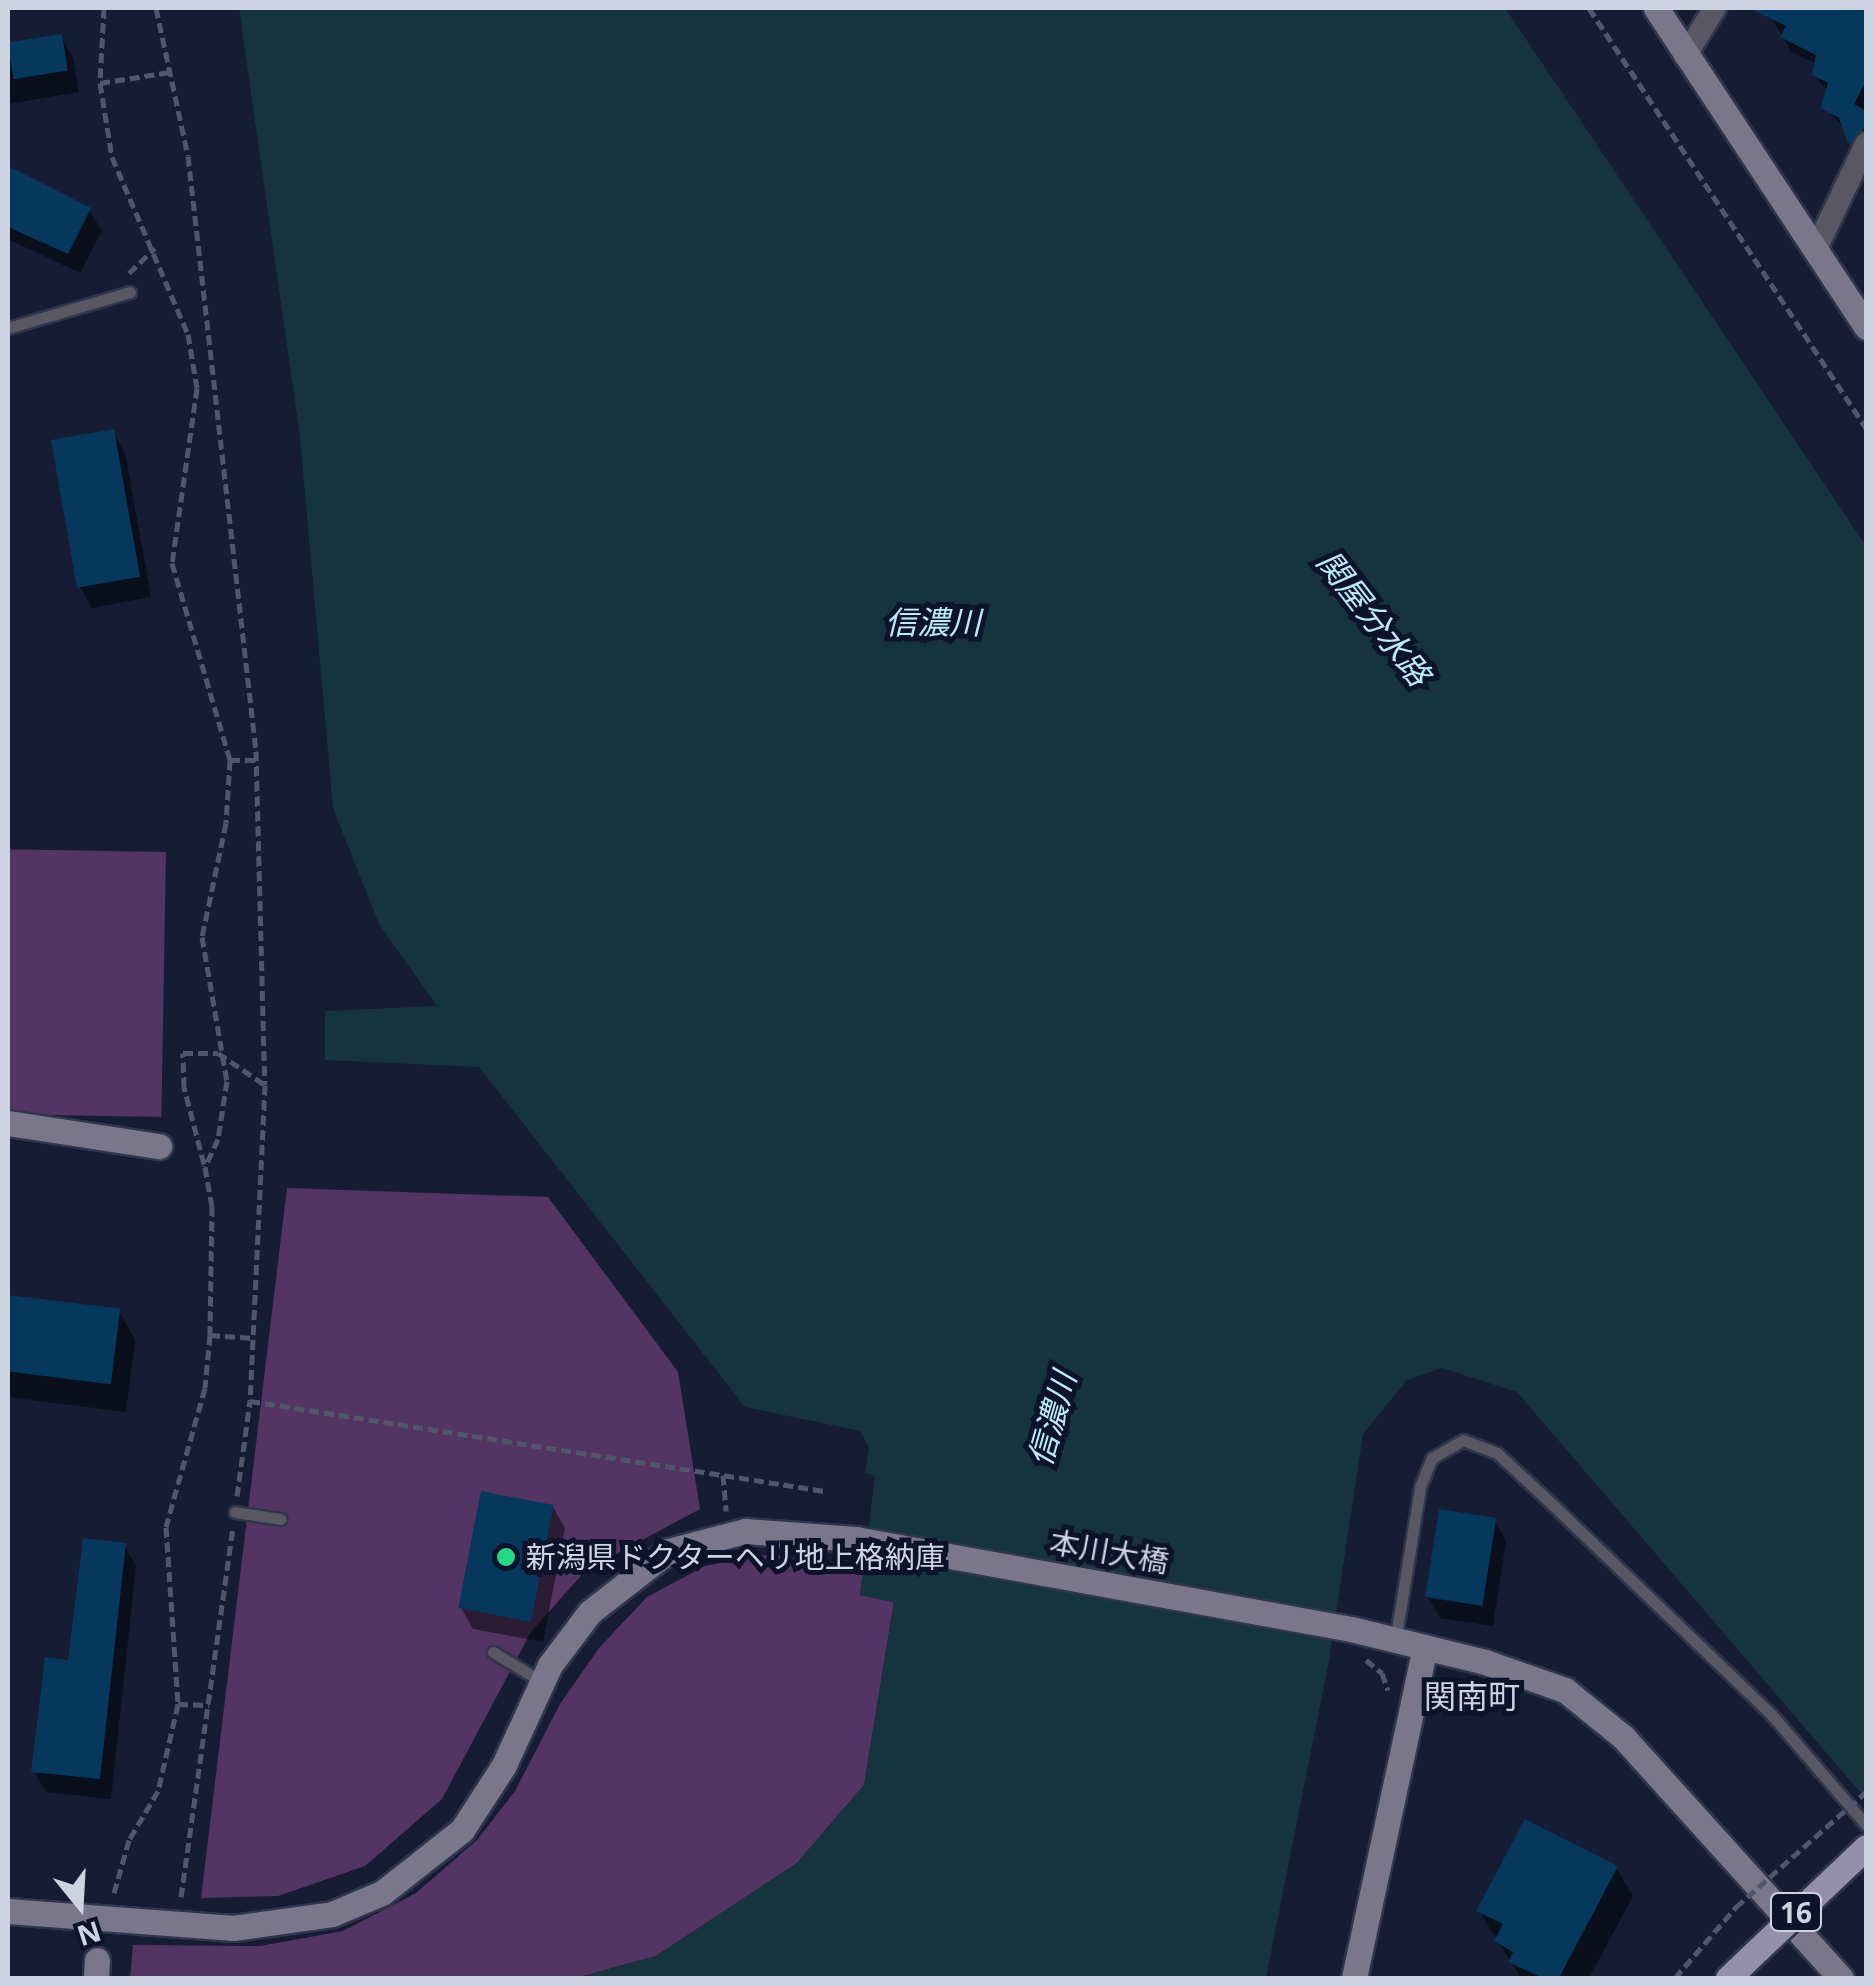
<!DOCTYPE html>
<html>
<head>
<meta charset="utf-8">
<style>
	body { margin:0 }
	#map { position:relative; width:1874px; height:1986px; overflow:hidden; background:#151c34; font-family:"Noto Sans","Noto Sans JP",sans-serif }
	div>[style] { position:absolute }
	.green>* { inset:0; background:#543463; transform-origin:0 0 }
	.water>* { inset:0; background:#16343f }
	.shadow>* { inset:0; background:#0007 }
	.building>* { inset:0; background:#06385d; transform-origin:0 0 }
	.path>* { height:5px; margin-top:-2.5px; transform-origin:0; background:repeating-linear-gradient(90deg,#50576c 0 10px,transparent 0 15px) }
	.roads { filter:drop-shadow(2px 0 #2f364c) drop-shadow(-2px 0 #2f364c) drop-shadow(0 2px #2f364c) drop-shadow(0 -2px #2f364c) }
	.lane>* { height:11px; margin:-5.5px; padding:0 5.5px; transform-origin:5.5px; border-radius:5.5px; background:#595764 }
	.street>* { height:22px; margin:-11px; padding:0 11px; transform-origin:11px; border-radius:11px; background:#595764 }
	.secondary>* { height:25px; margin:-12.5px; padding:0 12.5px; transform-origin:12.5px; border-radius:12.5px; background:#7a778d }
	.path-bridge>* { height:5px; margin-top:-2.5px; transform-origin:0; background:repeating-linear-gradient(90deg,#50576c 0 10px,transparent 0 15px) }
	.bridges { filter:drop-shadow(2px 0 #2f364c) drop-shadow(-2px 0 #2f364c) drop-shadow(0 2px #2f364c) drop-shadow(0 -2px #2f364c) }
	.primary-bridge>* { height:25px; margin:-12.5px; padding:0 12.5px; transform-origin:12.5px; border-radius:12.5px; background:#9490ac }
	.dots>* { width:28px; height:28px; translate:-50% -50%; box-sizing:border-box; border:5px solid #0c132a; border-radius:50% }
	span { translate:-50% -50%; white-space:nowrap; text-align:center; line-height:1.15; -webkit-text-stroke:10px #0c132a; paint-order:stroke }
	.shield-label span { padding:2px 8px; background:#0c132a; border:2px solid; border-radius:8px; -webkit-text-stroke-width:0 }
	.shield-label { font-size:28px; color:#cdd3e3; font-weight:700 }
	.street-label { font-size:30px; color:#cdd3e3 }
	.poi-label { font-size:30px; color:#cdd3e3 }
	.left { translate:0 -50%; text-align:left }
	.water-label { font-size:32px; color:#bce9fb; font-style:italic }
	.neighbourhood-label { font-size:32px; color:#cdd3e3 }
	.frame { position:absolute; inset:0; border:10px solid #cdd3e3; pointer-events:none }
	.north { position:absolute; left:30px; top:1856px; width:100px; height:100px; -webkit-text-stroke:8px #0c132a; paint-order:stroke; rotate:162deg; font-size:28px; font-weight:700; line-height:40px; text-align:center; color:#cdd3e3 }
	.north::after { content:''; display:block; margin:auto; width:35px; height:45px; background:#cdd3e3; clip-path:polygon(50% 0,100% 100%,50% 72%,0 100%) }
</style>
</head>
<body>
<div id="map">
	<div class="green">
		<div style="left:166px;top:852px;width:265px;height:158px;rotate:91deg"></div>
		<div style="clip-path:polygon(287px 1188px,548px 1197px,678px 1372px,700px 1509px,586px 1570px,531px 1632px,442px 1799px,365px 1866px,278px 1896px,201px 1898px)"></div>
		<div style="clip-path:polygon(770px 1554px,864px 1567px,860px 1595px,894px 1602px,864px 1785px,797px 1863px,656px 1956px,576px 1978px,130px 1978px,133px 1945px,260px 1946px,343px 1931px,416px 1893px,477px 1840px,515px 1791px,560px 1704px,599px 1648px,647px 1597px,705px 1566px)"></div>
	</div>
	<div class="water">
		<div style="clip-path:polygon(239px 8px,1505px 8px,1866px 546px,1866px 1799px,1517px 1392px,1442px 1368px,1407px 1380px,1363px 1434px,1329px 1660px,1266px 1978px,576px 1978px,656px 1956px,797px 1863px,864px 1785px,894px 1602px,860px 1595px,875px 1476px,865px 1473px,869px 1447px,860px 1431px,745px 1407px,479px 1067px,325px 1060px,325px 1011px,437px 1006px,379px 924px,333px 808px,300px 437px)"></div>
	</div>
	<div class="shadow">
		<div style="clip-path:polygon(1775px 8px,1866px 13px,1866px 147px,1859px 157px,1846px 130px,1824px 107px,1828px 92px,1815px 75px,1817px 64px,1791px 52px,1771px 16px)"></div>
		<div style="clip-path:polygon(61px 37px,73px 58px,79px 92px,8px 104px,8px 46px)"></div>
		<div style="clip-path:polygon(8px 169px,89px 210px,102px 231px,80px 273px,8px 239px)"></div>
		<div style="clip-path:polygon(113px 432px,125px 453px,151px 597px,92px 608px,80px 587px)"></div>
		<div style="clip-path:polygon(8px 1297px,119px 1311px,135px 1340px,126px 1412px,8px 1397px)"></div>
		<div style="clip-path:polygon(553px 1507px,565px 1528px,543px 1642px,473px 1629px,461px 1608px)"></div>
		<div style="clip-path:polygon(1494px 1520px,1506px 1541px,1493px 1626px,1440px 1618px,1428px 1597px)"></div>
		<div style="clip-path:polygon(124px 1545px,136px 1566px,111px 1799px,46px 1792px,34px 1771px,70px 1663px)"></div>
		<div style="clip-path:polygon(1616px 1868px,1633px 1896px,1589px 1978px,1521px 1978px,1479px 1911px)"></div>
	</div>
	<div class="building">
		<div style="clip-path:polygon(1749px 8px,1866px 8px,1866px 81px,1854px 104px,1866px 111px,1866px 126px,1849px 145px,1839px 118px,1821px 108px,1828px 83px,1812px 75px,1816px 55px,1780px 37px,1786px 26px)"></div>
		<div style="left:62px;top:34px;width:37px;height:55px;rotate:81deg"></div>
		<div style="clip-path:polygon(8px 166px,91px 208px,68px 254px,8px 227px)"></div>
		<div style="left:114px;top:429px;width:150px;height:64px;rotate:80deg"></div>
		<div style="left:8px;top:1295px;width:113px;height:76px;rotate:7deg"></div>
		<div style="left:481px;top:1491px;width:74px;height:119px;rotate:11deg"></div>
		<div style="left:1439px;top:1509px;width:58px;height:89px;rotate:9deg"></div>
		<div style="clip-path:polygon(83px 1538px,126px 1543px,100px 1779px,31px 1772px,45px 1657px,68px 1660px)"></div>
		<div style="clip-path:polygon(1525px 1819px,1618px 1866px,1559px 1978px,1543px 1978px,1508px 1962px,1513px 1952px,1494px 1941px,1503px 1924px,1476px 1911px)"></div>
	</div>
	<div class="path">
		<div style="left:104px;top:8px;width:75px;rotate:93.1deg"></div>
		<div style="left:100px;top:83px;width:75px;rotate:80.8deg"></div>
		<div style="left:112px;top:157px;width:193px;rotate:66.8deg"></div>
		<div style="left:188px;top:334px;width:55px;rotate:80.5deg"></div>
		<div style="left:197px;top:388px;width:177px;rotate:98.1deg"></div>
		<div style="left:172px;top:563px;width:205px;rotate:73.6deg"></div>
		<div style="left:230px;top:760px;width:63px;rotate:93.6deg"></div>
		<div style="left:226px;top:823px;width:116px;rotate:101.9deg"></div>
		<div style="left:202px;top:937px;width:146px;rotate:80.2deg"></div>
		<div style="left:227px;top:1081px;width:59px;rotate:98.8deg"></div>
		<div style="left:218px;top:1139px;width:31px;rotate:115deg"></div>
		<div style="left:205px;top:1167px;width:40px;rotate:80deg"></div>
		<div style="left:212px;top:1206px;width:129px;rotate:90.9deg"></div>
		<div style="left:210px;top:1335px;width:53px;rotate:95.4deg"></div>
		<div style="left:205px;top:1388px;width:144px;rotate:105.7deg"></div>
		<div style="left:166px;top:1527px;width:177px;rotate:86.1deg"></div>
		<div style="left:178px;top:1704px;width:89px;rotate:102.9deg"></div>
		<div style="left:158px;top:1791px;width:57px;rotate:120.6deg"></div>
		<div style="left:129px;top:1840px;width:55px;rotate:105.8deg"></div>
		<div style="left:156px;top:8px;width:151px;rotate:77.8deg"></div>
		<div style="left:188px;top:156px;width:599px;rotate:83.48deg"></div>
		<div style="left:256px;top:751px;width:334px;rotate:88.5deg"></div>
		<div style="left:265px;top:1085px;width:316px;rotate:92.7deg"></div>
		<div style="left:1589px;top:8px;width:503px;rotate:56.59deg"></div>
		<div style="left:100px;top:83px;width:71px;rotate:-8.9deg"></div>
		<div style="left:129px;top:273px;width:36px;rotate:-44deg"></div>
		<div style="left:230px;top:760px;width:27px"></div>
		<div style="left:204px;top:1164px;width:80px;rotate:-104.6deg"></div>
		<div style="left:184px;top:1087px;width:34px;rotate:-92deg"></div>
		<div style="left:183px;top:1053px;width:35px"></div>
		<div style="left:218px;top:1053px;width:57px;rotate:34.2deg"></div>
		<div style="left:210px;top:1335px;width:44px;rotate:3.9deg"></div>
		<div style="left:723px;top:1475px;width:36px;rotate:85deg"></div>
		<div style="left:237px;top:1496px;width:96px;rotate:-82.2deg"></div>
		<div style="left:250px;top:1401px;width:581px;rotate:8.91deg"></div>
		<div style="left:1366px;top:1660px;width:21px;rotate:39deg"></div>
		<div style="left:1382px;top:1673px;width:18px;rotate:71deg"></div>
		<div style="left:178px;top:1704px;width:31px;rotate:2deg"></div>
		<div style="left:181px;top:1897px;width:374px;rotate:-82deg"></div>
		<div style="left:1675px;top:1978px;width:94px;rotate:-49.3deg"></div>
	</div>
	<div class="roads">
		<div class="lane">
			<div style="left:8px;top:328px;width:127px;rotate:-16.4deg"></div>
			<div style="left:235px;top:1512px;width:46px;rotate:8.8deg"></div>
			<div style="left:1395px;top:1642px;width:157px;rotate:-80.8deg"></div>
			<div style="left:1420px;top:1487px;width:31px;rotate:-68deg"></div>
			<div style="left:1432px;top:1458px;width:36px;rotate:-30deg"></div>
			<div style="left:1463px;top:1440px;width:36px;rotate:21deg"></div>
			<div style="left:1497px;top:1453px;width:78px;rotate:42.9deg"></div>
			<div style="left:1554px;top:1506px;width:301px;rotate:43.8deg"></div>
			<div style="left:1771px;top:1714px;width:146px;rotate:49.4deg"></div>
			<div style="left:493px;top:1652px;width:60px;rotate:31.3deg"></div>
		</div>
		<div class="street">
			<div style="left:1685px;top:56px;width:57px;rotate:-58deg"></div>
			<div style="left:1815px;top:251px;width:119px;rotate:-64.5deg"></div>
		</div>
		<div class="secondary">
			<div style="left:1656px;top:8px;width:382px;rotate:56.6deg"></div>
			<div style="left:8px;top:1123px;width:153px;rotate:8.7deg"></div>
			<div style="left:8px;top:1911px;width:226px;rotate:4.3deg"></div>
			<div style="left:233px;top:1928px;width:100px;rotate:-8deg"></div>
			<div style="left:332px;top:1914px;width:54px;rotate:-22.8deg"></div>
			<div style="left:382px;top:1893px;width:102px;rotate:-38.2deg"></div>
			<div style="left:462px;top:1830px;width:77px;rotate:-57.1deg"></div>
			<div style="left:504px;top:1765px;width:110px;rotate:-65.3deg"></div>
			<div style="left:550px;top:1665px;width:66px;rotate:-53deg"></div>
			<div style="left:590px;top:1612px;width:99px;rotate:-38deg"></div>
			<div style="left:668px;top:1551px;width:80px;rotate:-14.6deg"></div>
			<div style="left:745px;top:1531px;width:111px;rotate:4.1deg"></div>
			<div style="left:856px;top:1539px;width:503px;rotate:10.3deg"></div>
			<div style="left:1351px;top:1629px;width:138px;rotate:13.8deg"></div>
			<div style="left:1485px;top:1662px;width:85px;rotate:19.3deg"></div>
			<div style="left:1565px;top:1690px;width:75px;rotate:39deg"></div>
			<div style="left:1623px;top:1737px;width:325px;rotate:47.9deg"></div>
			<div style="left:96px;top:1978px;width:18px;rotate:-87deg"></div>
			<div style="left:1354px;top:1978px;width:334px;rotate:-77.9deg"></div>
		</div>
	</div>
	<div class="path-bridge">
		<div style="left:1736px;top:1907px;width:174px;rotate:-41.5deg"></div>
	</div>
	<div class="bridges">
		<div class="primary-bridge">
			<div style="left:1728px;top:1978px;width:190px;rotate:-43.5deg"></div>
		</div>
	</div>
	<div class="dots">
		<div style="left:506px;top:1557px;background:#26d886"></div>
	</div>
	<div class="shield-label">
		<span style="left:1796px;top:1912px">16</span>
	</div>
	<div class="street-label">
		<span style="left:1109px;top:1552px;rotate:10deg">本川大橋</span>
	</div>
	<div class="poi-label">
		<span class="left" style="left:526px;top:1557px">新潟県ドクターヘリ地上格納庫</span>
	</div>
	<div class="water-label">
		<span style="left:1374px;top:618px;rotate:52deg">関屋分水路</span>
		<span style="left:933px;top:622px">信濃川</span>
		<span style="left:1052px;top:1419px;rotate:-74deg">信濃川</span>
	</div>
	<div class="neighbourhood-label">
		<span style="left:1472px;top:1696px">関南町</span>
	</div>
	<div class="frame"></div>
	<div class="north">N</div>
</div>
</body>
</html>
